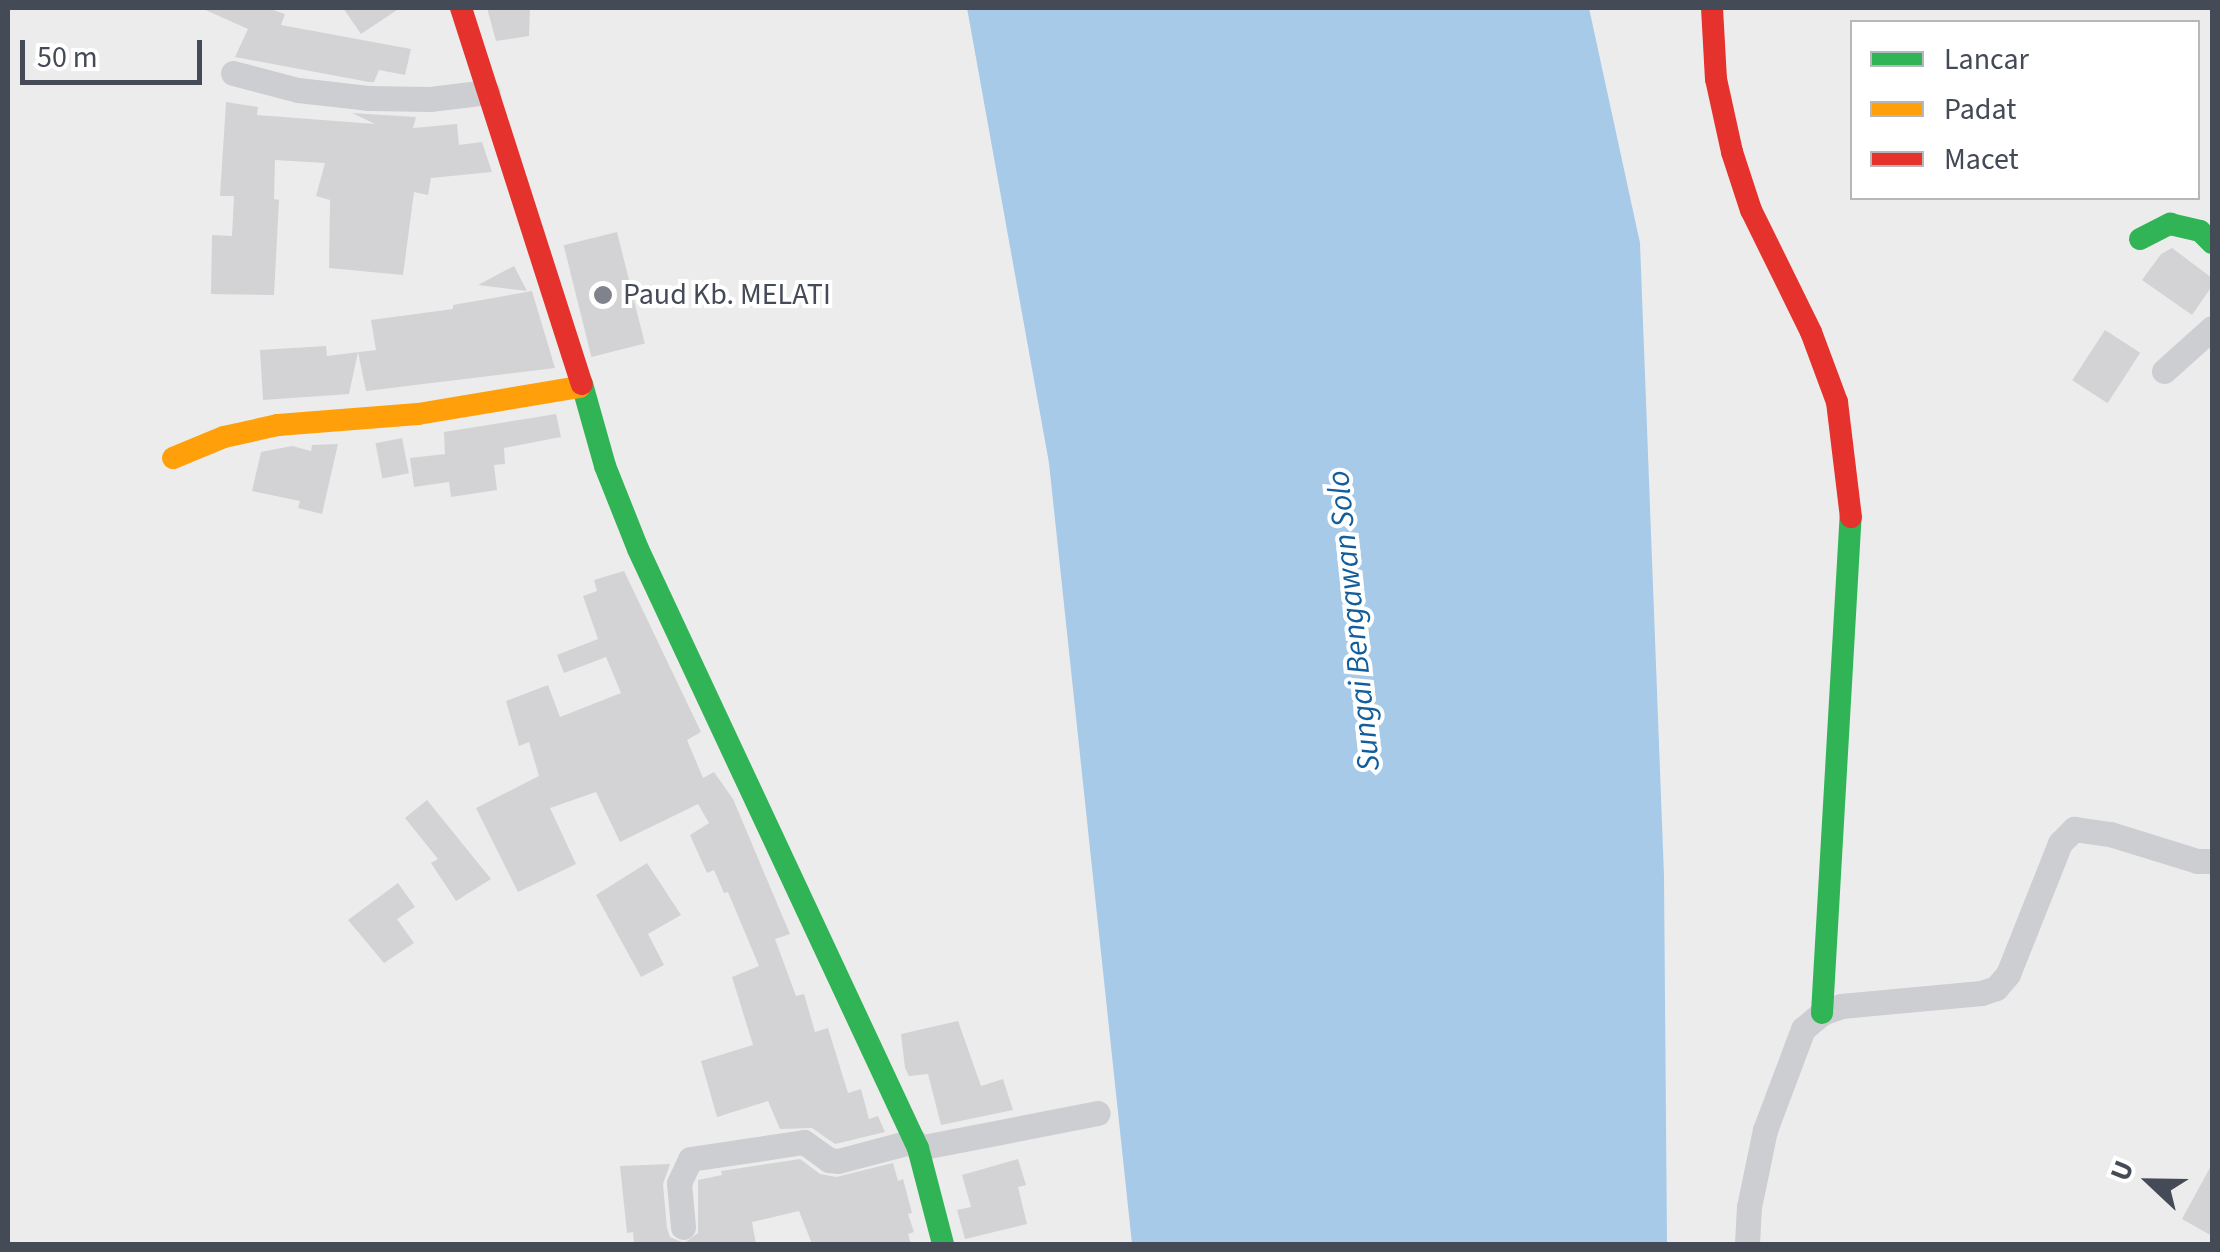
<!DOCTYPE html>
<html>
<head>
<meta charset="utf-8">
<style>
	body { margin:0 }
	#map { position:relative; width:2220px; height:1252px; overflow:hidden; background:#edecec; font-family:"Source Sans 3",sans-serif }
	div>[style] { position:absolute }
	.water>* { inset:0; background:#a6cae8 }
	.building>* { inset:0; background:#d3d3d5; transform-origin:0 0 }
	.street>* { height:25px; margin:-12.5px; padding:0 12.5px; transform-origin:12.5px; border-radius:12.5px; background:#cdced2 }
	.fast>* { height:22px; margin:-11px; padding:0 11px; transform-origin:11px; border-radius:11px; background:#30b455 }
	.slow>* { height:22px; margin:-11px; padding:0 11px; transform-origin:11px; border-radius:11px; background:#ff9f0a }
	.jam>* { height:22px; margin:-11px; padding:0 11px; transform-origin:11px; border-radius:11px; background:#e5322d }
	.dots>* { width:28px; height:28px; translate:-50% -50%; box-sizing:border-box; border:5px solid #fff; border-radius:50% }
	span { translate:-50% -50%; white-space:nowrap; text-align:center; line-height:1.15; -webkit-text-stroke:8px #fff; paint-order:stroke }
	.poi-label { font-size:30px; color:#454a57 }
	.left { translate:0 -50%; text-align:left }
	.water-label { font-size:32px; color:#125e9c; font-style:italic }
	.frame { position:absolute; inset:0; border:10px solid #454a57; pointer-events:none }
	.legend { position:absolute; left:1850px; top:20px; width:350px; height:180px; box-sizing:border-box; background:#fff; border:2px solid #b5b7bc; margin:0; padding:12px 18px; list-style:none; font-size:30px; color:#454a57 }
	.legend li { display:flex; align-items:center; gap:20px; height:50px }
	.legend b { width:50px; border:2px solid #b5b7bc }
	.north { position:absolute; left:2100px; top:1132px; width:100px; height:100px; -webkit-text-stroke:8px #fff; paint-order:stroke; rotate:292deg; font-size:28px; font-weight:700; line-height:40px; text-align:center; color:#454a57 }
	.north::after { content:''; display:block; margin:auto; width:35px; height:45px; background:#454a57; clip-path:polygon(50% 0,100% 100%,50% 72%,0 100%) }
	.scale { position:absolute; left:20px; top:40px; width:182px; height:45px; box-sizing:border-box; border:5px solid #454a57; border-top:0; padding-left:12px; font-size:30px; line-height:35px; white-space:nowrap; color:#454a57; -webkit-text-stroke:8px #fff; paint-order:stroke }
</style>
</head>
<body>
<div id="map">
	<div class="water">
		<div style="clip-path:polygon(967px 8px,1589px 8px,1640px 243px,1664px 876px,1667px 1244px,1132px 1244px,1049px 463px)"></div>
	</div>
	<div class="building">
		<div style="clip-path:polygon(201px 8px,267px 8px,285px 14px,281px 25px,411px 49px,405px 75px,379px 70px,374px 82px,369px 82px,235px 57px,248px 29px)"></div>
		<div style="clip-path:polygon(343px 8px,400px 8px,361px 34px)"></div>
		<div style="clip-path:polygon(487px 8px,530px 8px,529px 36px,496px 41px)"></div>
		<div style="clip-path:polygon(226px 102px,258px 107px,257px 115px,375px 124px,352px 113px,416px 117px,413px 128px,457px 124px,459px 145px,482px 142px,492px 172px,431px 178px,428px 195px,414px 192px,403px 275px,329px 268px,330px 200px,316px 196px,325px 163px,275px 160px,274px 199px,279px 200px,274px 295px,211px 294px,212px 235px,232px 236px,234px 196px,220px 196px)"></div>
		<div style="left:617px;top:232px;width:115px;height:55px;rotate:76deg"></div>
		<div style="clip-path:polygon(2172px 248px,2212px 278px,2212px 286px,2192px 315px,2142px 280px,2161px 254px)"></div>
		<div style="clip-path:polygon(514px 266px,527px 291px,478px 285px)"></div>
		<div style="clip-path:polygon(532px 291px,555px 368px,366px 391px,358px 352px,349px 394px,263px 400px,260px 350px,326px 346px,327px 356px,376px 350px,371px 320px,453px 309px,453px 305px)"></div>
		<div style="left:2105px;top:330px;width:42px;height:60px;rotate:33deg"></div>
		<div style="clip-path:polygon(556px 414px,561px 437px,504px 448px,505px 464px,494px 465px,497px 490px,451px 497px,449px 482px,414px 487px,410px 458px,445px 454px,444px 432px)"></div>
		<div style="left:402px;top:438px;width:36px;height:27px;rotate:79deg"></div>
		<div style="clip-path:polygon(338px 444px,322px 514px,298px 508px,300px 501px,252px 491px,261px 452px,292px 446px,311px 451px,312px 445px)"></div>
		<div style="clip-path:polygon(624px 571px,701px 732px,687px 740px,703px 778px,714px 772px,733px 799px,790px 934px,775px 939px,796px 996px,804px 994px,815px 1032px,828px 1028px,848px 1093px,861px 1089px,869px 1119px,878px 1116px,885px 1132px,835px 1144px,812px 1128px,780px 1129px,768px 1101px,717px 1117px,701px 1061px,753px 1045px,732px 977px,759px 966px,728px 892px,724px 893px,714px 870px,707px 873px,690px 835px,709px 823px,698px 804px,620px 842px,596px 792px,550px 808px,576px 864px,518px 892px,476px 808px,539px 776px,529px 742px,519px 746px,506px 701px,548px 685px,560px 717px,621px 693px,606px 657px,564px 673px,557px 655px,598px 639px,583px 596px,597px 591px,594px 580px)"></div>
		<div style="clip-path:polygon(427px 800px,491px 879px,456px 901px,431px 863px,438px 859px,405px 818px)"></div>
		<div style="clip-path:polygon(647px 863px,681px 915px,648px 934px,664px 965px,641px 977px,596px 895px)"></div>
		<div style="clip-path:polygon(398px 883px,415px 907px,397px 919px,414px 943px,384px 963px,348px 920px)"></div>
		<div style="clip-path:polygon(958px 1021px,981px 1086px,1003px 1079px,1013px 1110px,941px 1125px,928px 1074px,909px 1076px,905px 1068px,901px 1034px)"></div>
		<div style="clip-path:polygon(800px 1159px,820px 1174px,836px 1177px,893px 1163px,898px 1181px,903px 1179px,912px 1213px,908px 1214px,914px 1232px,908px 1234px,911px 1244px,812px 1244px,799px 1211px,752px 1222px,756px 1244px,634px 1244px,633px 1232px,627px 1233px,620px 1166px,670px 1164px,663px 1184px,667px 1228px,670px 1237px,684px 1243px,698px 1233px,698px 1180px,722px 1175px,721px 1171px)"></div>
		<div style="clip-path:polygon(1018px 1159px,1026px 1185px,1018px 1187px,1027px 1224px,965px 1239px,957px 1210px,971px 1207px,962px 1175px)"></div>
		<div style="clip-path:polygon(2212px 1164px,2212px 1236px,2182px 1219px)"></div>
	</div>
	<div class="street">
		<div style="left:233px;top:73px;width:67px;rotate:14.7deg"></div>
		<div style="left:298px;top:90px;width:70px;rotate:6.5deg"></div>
		<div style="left:368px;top:98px;width:62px;rotate:0.9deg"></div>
		<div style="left:430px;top:99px;width:58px;rotate:-6.9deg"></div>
		<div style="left:2164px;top:371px;width:64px;rotate:-41.9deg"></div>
		<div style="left:918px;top:1148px;width:183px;rotate:-11deg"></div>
		<div style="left:683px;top:1227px;width:44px;rotate:-95.2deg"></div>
		<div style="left:679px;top:1183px;width:26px;rotate:-65deg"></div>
		<div style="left:690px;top:1159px;width:115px;rotate:-8.5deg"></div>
		<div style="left:804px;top:1142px;width:31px;rotate:36deg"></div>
		<div style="left:829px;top:1160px;width:9px;rotate:6deg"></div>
		<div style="left:838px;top:1161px;width:79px;rotate:-14.7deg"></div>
		<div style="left:1747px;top:1244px;width:37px;rotate:-87deg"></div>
		<div style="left:1749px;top:1207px;width:79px;rotate:-78.3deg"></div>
		<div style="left:1765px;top:1130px;width:108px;rotate:-69.4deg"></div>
		<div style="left:1803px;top:1029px;width:25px;rotate:-40deg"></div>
		<div style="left:1822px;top:1013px;width:20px;rotate:-20deg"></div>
		<div style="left:1841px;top:1006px;width:141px;rotate:-5.3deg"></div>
		<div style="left:1981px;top:993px;width:16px;rotate:-18deg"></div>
		<div style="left:1996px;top:988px;width:18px;rotate:-49deg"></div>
		<div style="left:2008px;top:974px;width:141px;rotate:-68.3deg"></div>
		<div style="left:2060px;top:843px;width:20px;rotate:-45deg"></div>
		<div style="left:2074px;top:829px;width:36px;rotate:8deg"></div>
		<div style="left:2110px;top:834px;width:91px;rotate:17.2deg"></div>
		<div style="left:2197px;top:861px;width:15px"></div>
	</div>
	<div class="fast">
		<div style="left:2140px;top:239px;width:34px;rotate:-27deg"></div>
		<div style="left:2170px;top:224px;width:31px;rotate:13deg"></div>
		<div style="left:2200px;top:231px;width:17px;rotate:45deg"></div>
		<div style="left:582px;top:384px;width:85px;rotate:74.3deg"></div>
		<div style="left:605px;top:466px;width:89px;rotate:68.3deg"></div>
		<div style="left:638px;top:549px;width:661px;rotate:64.95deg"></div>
		<div style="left:918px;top:1148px;width:99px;rotate:75.4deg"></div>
		<div style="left:1822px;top:1013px;width:497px;rotate:-86.7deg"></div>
	</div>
	<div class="slow">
		<div style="left:173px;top:458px;width:55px;rotate:-22.4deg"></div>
		<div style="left:224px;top:437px;width:55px;rotate:-12.5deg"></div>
		<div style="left:278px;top:425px;width:140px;rotate:-4.5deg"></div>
		<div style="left:418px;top:414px;width:164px;rotate:-9.5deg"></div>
	</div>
	<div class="jam">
		<div style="left:461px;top:8px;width:395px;rotate:72.2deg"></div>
		<div style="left:1712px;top:8px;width:71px;rotate:86.8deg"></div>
		<div style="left:1716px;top:79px;width:75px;rotate:77.6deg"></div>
		<div style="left:1732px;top:152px;width:61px;rotate:71.9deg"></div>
		<div style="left:1751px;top:210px;width:136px;rotate:63.8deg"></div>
		<div style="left:1811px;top:332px;width:75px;rotate:69.6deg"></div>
		<div style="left:1837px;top:402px;width:116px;rotate:83.1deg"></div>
	</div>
	<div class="dots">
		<div style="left:603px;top:295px;background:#80838b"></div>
	</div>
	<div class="poi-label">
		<span class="left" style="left:623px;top:295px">Paud Kb. MELATI</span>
	</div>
	<div class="water-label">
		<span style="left:1354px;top:621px;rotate:-96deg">Sungai Bengawan Solo</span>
	</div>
	<div class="frame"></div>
	<ul class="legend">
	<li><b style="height:12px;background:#30b455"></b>Lancar</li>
	<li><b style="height:12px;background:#ff9f0a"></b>Padat</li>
	<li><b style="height:12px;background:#e5322d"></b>Macet</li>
	</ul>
	<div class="north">U</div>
	<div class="scale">50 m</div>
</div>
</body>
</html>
